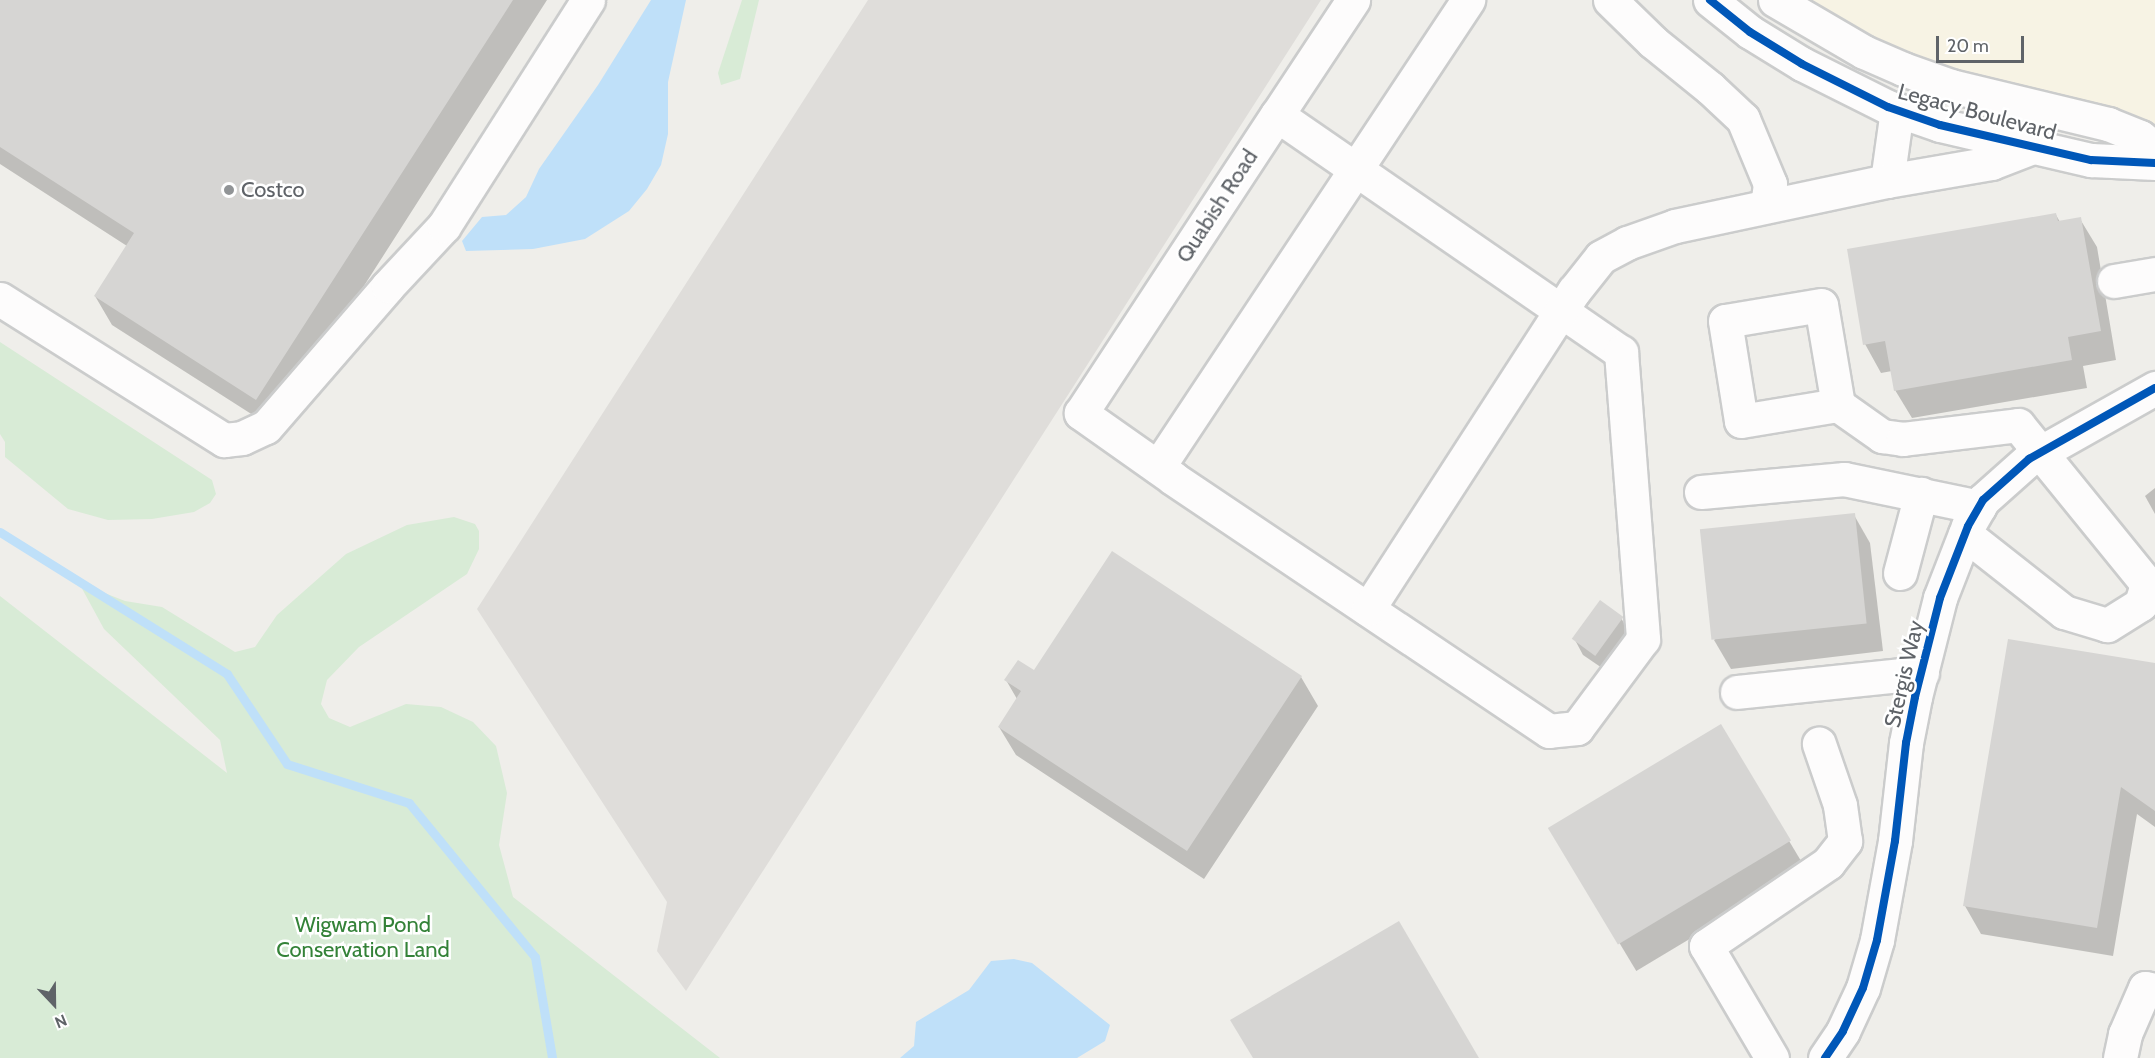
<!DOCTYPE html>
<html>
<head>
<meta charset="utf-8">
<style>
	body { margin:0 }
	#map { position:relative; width:2155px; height:1058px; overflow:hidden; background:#efeeea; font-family:Cabin,sans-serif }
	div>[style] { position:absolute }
	.commercial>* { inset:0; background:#f7f3e4 }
	.industrial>* { inset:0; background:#dfddda }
	.green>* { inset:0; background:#d8ebd6 }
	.water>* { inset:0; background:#bfe0f9 }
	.shadow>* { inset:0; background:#0003; transform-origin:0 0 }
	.stream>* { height:9px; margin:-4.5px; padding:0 4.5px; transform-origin:4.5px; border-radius:4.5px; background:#bfe0f9 }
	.building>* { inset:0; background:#d6d5d3; transform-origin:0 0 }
	.roads { filter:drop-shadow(2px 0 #cbcccc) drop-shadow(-2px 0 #cbcccc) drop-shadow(0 2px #cbcccc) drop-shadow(0 -2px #cbcccc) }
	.minor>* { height:33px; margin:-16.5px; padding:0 16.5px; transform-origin:16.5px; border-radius:16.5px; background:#fdfcfc }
	.cycleway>* { height:8px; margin:-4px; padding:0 4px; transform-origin:4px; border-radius:4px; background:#0057b8 }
	.dots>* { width:16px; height:16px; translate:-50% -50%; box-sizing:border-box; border:3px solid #fff; border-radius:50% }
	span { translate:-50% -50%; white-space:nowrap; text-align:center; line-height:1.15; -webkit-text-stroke:5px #fff; paint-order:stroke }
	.street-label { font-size:22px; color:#5f6368 }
	.poi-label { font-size:22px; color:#5f6368 }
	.left { translate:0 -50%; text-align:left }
	.park-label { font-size:22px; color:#348238 }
	.north { position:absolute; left:24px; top:974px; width:60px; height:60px; -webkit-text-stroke:4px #fff; paint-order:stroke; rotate:158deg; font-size:16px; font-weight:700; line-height:24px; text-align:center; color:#5f6368 }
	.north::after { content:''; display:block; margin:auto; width:21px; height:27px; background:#5f6368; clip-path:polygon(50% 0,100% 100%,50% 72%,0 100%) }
	.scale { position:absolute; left:1936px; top:36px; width:88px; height:27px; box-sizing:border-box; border:3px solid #5f6368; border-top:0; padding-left:8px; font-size:18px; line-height:21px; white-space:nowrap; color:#5f6368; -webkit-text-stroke:4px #fff; paint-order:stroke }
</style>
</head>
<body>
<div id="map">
	<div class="commercial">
		<div style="clip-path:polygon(1775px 0,2155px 0,2155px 148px,2006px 100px)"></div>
	</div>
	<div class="industrial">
		<div style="clip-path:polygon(868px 0,1321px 0,686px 991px,657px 951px,667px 902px,477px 609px)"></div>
	</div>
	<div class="green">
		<div style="clip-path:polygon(742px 0,759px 0,740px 79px,721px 85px,718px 73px)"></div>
		<div style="clip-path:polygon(0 342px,212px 480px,216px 494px,210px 503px,194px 512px,152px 519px,108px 520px,68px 509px,5px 457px,5px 442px,0 434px)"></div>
		<div style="clip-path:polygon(454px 517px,475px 524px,479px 531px,479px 549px,467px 574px,359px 647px,327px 680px,321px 704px,329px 718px,350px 727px,406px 704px,441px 707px,473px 722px,496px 746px,507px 793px,499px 845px,513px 897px,720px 1058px,0 1058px,0 596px,227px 773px,220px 740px,104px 629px,79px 583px,125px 601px,162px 607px,235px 652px,255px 647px,277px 615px,346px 554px,407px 525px)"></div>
	</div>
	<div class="water">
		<div style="clip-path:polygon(651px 0,686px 0,668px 82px,668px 134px,661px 165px,647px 189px,629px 211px,585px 239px,533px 249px,466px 251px,462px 241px,482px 217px,506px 215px,526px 197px,539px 169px,598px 85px)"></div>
		<div style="clip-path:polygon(1014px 959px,1032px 963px,1110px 1025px,1105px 1041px,1077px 1058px,900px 1058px,914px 1046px,916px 1022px,969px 990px,991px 961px)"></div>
	</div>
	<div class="shadow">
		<div style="clip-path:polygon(4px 0,547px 0,273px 428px,112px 325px,95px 296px,127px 246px,0 164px,0 5px)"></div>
		<div style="clip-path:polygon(2056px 215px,2060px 222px,2080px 219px,2097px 247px,2116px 360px,2083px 366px,2087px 388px,1912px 418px,1895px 390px,1892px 371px,1881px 373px,1865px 344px)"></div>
		<div style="clip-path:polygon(2155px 488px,2155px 514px,2145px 496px)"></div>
		<div style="clip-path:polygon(1854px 515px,1870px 543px,1883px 651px,1731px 669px,1714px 640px)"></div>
		<div style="clip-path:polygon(1112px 553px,1301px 677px,1318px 706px,1204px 879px,1016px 755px,999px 727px,1017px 699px,1006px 680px,1034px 672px)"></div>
		<div style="clip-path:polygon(1621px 618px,1630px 633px,1605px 670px,1583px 655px,1575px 640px)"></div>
		<div style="clip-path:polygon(2155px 663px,2155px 827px,2137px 814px,2113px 956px,1981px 934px,1965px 906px)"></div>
		<div style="left:1720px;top:726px;width:167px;height:198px;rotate:59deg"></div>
	</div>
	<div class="stream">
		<div style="left:0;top:532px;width:268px;rotate:32deg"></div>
		<div style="left:227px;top:674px;width:108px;rotate:56.3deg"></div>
		<div style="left:287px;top:764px;width:128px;rotate:17.7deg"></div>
		<div style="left:409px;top:803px;width:199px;rotate:50.7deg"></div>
		<div style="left:535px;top:957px;width:102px;rotate:80.4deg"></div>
	</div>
	<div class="building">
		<div style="clip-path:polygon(0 0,513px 0,256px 400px,94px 296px,134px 233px,0 147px)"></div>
		<div style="clip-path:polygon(2056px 213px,2058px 221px,2081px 217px,2101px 331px,2068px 337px,2072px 360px,1894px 391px,1885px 341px,1863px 345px,1847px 249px)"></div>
		<div style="left:1855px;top:513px;width:111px;height:156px;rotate:84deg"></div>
		<div style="clip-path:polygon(1112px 551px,1302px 676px,1187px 851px,998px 727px,1021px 691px,1004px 680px,1018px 660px,1034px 670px)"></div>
		<div style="left:1600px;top:600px;width:29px;height:48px;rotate:36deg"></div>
		<div style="clip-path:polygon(2008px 639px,2155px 663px,2155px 811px,2121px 787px,2097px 928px,1963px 906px)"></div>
		<div style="left:1721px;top:724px;width:136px;height:202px;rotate:59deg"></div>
		<div style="clip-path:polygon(1399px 921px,1479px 1058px,1253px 1058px,1230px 1020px)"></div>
	</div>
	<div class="roads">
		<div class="minor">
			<div style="left:1610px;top:0;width:60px;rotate:44.3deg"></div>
			<div style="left:1653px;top:42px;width:73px;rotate:38.9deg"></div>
			<div style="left:1710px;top:88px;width:45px;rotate:43.2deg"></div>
			<div style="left:1743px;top:119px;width:70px;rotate:67.4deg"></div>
			<div style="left:1770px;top:184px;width:22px;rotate:98deg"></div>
			<div style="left:1710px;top:0;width:51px;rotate:38.7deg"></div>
			<div style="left:1750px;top:32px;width:61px;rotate:31.6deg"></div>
			<div style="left:1802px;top:64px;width:96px;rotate:26.6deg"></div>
			<div style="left:1888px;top:107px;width:55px;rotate:19.1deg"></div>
			<div style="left:1940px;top:125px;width:155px;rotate:13.1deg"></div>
			<div style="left:2091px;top:160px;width:64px;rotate:2.7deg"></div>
			<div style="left:1775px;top:0;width:103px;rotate:30.3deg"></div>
			<div style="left:1864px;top:52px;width:43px;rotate:23.6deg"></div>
			<div style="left:1903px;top:69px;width:51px;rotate:19.5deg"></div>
			<div style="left:1951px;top:86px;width:162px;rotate:13.6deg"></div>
			<div style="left:2108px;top:124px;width:35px;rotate:22deg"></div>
			<div style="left:2140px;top:137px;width:19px;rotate:36deg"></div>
			<div style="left:1277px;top:115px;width:418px;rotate:34.6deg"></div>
			<div style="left:1621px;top:352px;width:288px;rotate:85.6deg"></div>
			<div style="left:1643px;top:639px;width:111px;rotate:126.6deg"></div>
			<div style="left:1577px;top:728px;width:28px;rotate:174deg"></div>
			<div style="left:1549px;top:731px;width:453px;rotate:-146.1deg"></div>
			<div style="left:1173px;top:478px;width:113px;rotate:-144.8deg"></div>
			<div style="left:1081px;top:413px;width:357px;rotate:-56.7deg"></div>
			<div style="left:1277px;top:115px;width:138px;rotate:-56.5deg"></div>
			<div style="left:1887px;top:181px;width:72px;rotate:-82deg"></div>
			<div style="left:2114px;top:281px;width:42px;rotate:-9.7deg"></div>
			<div style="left:0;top:299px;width:265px;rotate:32.2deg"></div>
			<div style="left:224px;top:440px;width:18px;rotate:-6deg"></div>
			<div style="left:242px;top:438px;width:26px;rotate:-25deg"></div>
			<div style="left:266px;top:427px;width:186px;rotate:-49.1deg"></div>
			<div style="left:388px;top:286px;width:82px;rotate:-47deg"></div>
			<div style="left:444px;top:226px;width:268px;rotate:-57.5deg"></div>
			<div style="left:1838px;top:405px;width:101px;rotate:-99.6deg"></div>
			<div style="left:1821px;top:305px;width:97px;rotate:170.5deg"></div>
			<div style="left:1725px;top:321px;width:101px;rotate:80.9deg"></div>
			<div style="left:1741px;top:421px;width:98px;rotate:-9.4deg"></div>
			<div style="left:1838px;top:405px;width:54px;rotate:35.2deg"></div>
			<div style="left:1882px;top:436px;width:21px;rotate:8deg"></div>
			<div style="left:1903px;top:439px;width:116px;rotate:-6.9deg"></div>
			<div style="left:2018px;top:425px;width:205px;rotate:50.9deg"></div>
			<div style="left:2147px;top:584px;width:21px;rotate:107deg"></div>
			<div style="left:2141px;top:604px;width:40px;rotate:148deg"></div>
			<div style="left:2107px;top:625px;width:45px;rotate:-163.2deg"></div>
			<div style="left:2064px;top:612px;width:126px;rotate:-141.8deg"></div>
			<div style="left:1158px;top:467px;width:561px;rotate:-56.42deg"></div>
			<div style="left:1701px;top:492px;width:144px;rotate:-5.2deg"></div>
			<div style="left:1844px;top:479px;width:138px;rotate:11.7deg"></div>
			<div style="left:1900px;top:573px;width:82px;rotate:-75.1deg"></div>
			<div style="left:1368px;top:609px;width:379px;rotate:-57.1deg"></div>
			<div style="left:1574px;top:291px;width:43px;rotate:-51.5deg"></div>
			<div style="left:1601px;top:257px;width:30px;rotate:-28deg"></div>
			<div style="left:1627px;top:243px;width:51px;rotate:-19.5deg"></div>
			<div style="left:1675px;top:226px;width:217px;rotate:-12deg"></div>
			<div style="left:1887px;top:181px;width:106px;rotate:-9.8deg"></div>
			<div style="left:1991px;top:163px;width:45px;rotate:-20.9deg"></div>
			<div style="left:1737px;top:692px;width:186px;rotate:-5.9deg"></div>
			<div style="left:1772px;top:1058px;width:130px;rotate:-120.5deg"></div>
			<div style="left:1706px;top:946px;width:148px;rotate:-34.2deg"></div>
			<div style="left:1828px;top:863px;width:28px;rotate:-52deg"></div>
			<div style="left:1845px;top:841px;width:36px;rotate:-98deg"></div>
			<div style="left:1840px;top:805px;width:65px;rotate:-109deg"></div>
			<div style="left:1825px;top:1058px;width:32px;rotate:-56deg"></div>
			<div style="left:1843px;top:1031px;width:47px;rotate:-65.1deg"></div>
			<div style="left:1863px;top:988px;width:50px;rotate:-73.7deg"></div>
			<div style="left:1877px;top:940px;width:101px;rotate:-79.7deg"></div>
			<div style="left:1895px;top:841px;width:99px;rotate:-83.6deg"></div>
			<div style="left:1906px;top:743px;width:47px;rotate:-78.9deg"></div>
			<div style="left:1915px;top:697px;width:102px;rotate:-75.8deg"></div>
			<div style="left:1940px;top:598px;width:77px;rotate:-68.7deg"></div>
			<div style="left:1968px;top:526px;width:30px;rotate:-60deg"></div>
			<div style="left:1983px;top:500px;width:62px;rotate:-41.7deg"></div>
			<div style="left:2029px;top:459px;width:145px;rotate:-29.4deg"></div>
			<div style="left:2120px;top:1058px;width:25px;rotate:-78deg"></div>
			<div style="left:2125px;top:1034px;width:50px;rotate:-66.5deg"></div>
			<div style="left:2145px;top:988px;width:10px;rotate:11deg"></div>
		</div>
	</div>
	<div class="cycleway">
		<div style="left:1710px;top:0;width:51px;rotate:38.7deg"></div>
		<div style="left:1750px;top:32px;width:61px;rotate:31.6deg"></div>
		<div style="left:1802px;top:64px;width:96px;rotate:26.6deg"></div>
		<div style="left:1888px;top:107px;width:55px;rotate:19.1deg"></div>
		<div style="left:1940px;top:125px;width:155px;rotate:13.1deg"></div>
		<div style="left:2091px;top:160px;width:64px;rotate:2.7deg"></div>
		<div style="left:1825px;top:1058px;width:32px;rotate:-56deg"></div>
		<div style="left:1843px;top:1031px;width:47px;rotate:-65.1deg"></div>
		<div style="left:1863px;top:988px;width:50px;rotate:-73.7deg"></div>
		<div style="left:1877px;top:940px;width:101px;rotate:-79.7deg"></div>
		<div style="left:1895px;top:841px;width:99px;rotate:-83.6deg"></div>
		<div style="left:1906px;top:743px;width:47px;rotate:-78.9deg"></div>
		<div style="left:1915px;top:697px;width:102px;rotate:-75.8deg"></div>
		<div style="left:1940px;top:598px;width:77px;rotate:-68.7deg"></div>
		<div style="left:1968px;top:526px;width:30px;rotate:-60deg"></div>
		<div style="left:1983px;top:500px;width:62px;rotate:-41.7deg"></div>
		<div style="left:2029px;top:459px;width:145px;rotate:-29.4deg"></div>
	</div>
	<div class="dots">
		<div style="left:229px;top:190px;background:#919496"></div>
	</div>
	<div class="street-label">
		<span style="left:1977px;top:112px;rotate:15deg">Legacy Boulevard</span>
		<span style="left:1217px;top:206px;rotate:-57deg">Quabish Road</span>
		<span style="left:1904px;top:674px;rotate:-77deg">Stergis Way</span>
	</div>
	<div class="poi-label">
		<span class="left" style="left:241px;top:190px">Costco</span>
	</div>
	<div class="park-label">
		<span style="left:363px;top:937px">Wigwam Pond<br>Conservation Land</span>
	</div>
	<div class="north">N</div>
	<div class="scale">20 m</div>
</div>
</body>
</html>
